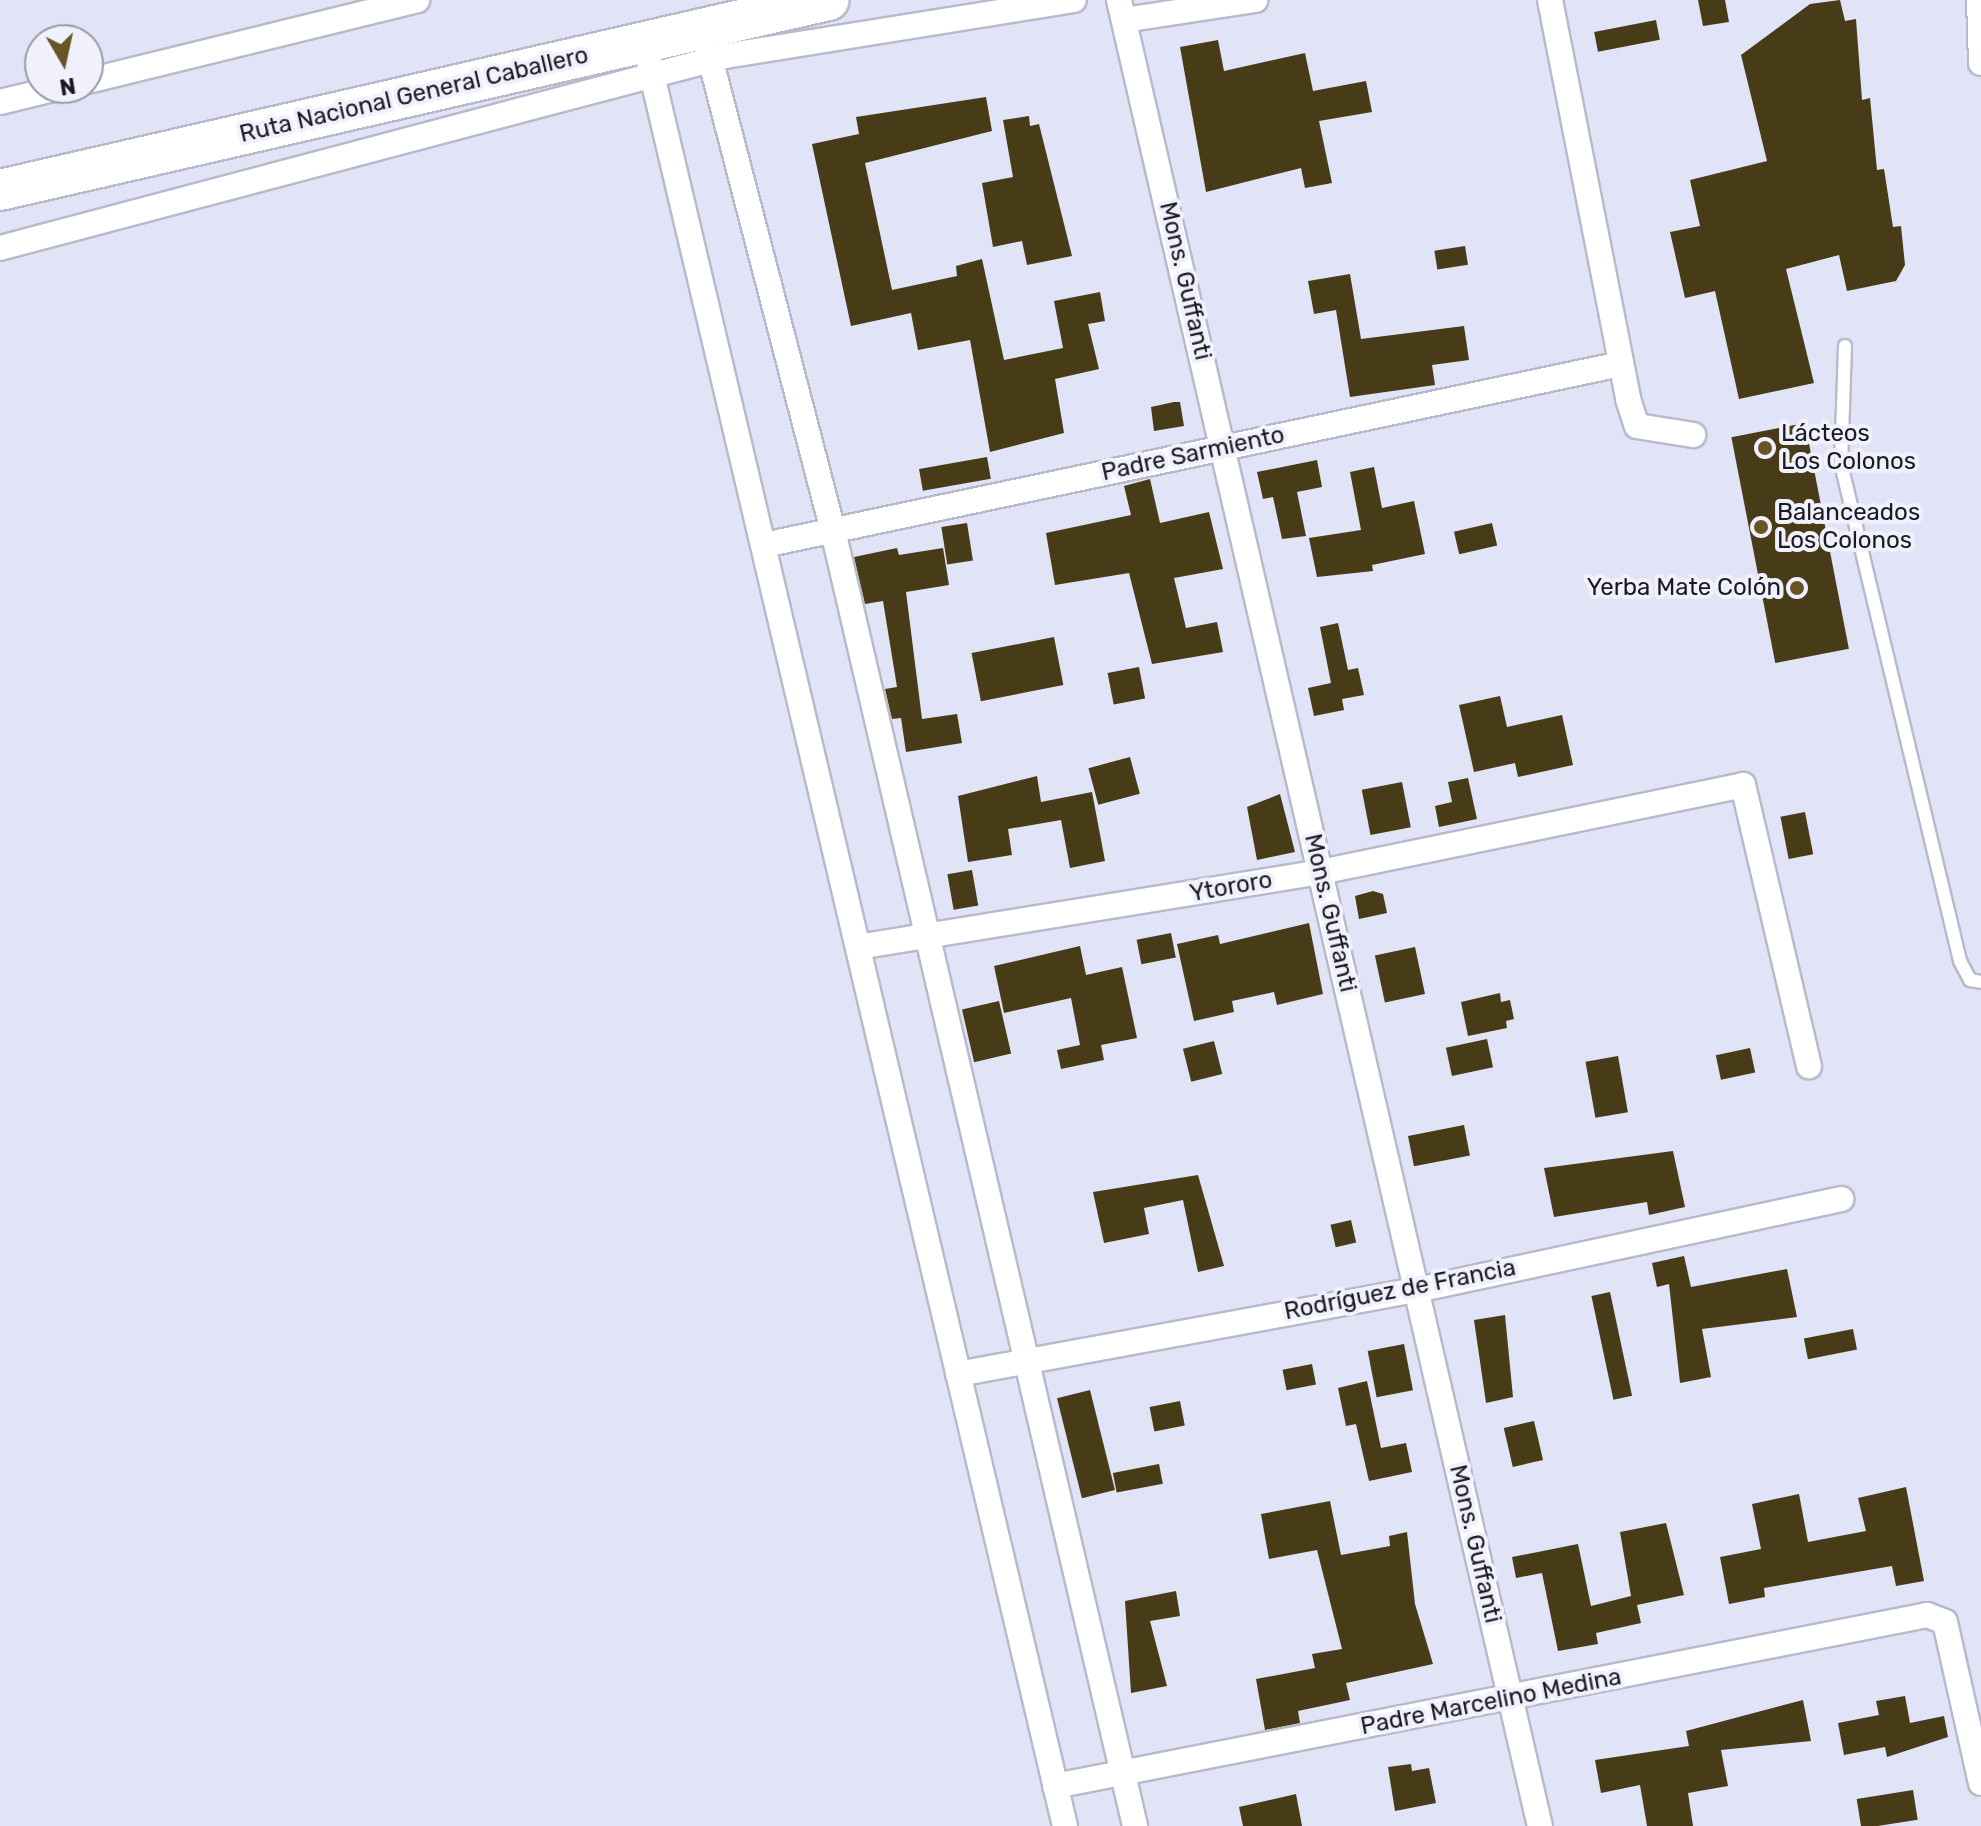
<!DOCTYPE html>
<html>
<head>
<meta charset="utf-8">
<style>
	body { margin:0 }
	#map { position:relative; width:1981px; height:1826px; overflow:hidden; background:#e1e3f6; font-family:Rubik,sans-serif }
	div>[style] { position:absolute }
	.building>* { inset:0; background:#473b18; transform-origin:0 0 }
	.roads { filter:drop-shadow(2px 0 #b8bacc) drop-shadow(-2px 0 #b8bacc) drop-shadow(0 2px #b8bacc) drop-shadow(0 -2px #b8bacc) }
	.service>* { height:12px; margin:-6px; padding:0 6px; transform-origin:6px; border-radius:6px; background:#fff }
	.minor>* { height:24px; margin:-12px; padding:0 12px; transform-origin:12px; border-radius:12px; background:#fff }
	.trunk>* { height:40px; margin:-20px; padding:0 20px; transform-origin:20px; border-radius:20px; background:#fff }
	.dots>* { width:22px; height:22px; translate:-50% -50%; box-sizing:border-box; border:4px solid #f0f1fc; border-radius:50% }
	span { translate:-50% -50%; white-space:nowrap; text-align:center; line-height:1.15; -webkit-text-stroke:8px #f0f1fc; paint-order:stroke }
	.street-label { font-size:24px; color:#1a1a21 }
	.poi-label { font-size:24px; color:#1a1a21 }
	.left { translate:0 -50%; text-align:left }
	.right { translate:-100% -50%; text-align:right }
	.north { position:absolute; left:24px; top:24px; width:80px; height:80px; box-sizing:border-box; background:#f0f1fc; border:2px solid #9a9ba4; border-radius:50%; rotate:171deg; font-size:22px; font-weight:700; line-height:32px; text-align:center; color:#1a1a21 }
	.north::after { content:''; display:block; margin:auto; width:28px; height:36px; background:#675624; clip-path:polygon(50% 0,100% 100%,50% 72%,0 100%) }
</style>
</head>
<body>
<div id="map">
	<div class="building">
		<div style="clip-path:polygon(1698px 0,1725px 0,1729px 22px,1703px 26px)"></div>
		<div style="clip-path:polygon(1840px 0,1845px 21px,1856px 19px,1862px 100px,1870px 98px,1877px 170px,1884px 169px,1893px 227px,1901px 226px,1905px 265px,1896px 281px,1847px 291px,1839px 255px,1786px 269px,1814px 383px,1739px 399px,1715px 291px,1685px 298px,1670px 232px,1700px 226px,1690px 180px,1767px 161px,1741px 55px,1810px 4px)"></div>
		<div style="left:1656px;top:20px;width:20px;height:63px;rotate:79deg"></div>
		<div style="clip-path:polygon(1218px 40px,1224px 71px,1305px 53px,1313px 91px,1366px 81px,1372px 112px,1319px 121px,1332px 183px,1305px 188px,1301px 168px,1206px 192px,1180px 47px)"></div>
		<div style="clip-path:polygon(986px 97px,992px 131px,865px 163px,892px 290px,957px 276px,956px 266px,982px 259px,1004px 360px,1063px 348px,1054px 301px,1100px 292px,1105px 321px,1088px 324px,1099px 369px,1055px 379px,1064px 433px,990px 452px,970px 340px,918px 350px,911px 313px,851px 326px,812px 144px,859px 134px,856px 117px)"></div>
		<div style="clip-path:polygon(1029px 116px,1030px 126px,1039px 124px,1072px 256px,1027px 265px,1022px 241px,993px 247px,982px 183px,1013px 177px,1003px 120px)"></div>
		<div style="left:1465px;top:246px;width:19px;height:31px;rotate:81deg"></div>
		<div style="clip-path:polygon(1350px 274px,1361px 339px,1464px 326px,1469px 360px,1432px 365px,1435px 385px,1350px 397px,1336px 310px,1314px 314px,1308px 281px)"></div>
		<div style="clip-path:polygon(1174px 402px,1180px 402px,1184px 426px,1154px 431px,1151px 407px)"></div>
		<div style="left:1805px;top:423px;width:230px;height:75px;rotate:79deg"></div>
		<div style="left:987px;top:457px;width:22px;height:69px;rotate:80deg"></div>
		<div style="clip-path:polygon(1317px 460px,1322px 487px,1297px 492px,1306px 536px,1282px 539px,1273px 497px,1263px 499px,1257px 472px)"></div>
		<div style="clip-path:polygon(1374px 467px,1382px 508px,1414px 501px,1425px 554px,1372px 565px,1373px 571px,1317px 577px,1309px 538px,1361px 530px,1350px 472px)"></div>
		<div style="clip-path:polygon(1150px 479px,1160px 523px,1209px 512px,1223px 569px,1174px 578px,1186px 628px,1217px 622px,1223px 652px,1152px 664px,1129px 573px,1055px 585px,1046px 533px,1131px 515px,1124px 486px)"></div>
		<div style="left:967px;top:523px;width:38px;height:26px;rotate:81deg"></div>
		<div style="left:1492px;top:523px;width:23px;height:39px;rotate:77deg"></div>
		<div style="clip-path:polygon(897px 548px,899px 555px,943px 548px,949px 585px,906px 592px,922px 719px,957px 714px,962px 743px,906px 752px,901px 718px,892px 719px,885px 689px,897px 687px,883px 601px,865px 604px,854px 557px)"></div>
		<div style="clip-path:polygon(1338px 623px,1348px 670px,1358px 668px,1364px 695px,1342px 699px,1344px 710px,1314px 716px,1308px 688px,1331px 683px,1320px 627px)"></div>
		<div style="left:1054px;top:637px;width:49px;height:84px;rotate:79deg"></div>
		<div style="left:1139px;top:667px;width:32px;height:32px;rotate:79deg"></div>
		<div style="clip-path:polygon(1500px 696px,1507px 727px,1562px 715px,1573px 765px,1518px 777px,1515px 763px,1474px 772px,1459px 705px)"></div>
		<div style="left:1130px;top:757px;width:38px;height:43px;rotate:75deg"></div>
		<div style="clip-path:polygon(1037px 776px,1041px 802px,1092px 792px,1105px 861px,1070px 868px,1061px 820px,1008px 829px,1012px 855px,968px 862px,958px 796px)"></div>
		<div style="clip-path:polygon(1468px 778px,1477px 819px,1439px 827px,1435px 806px,1452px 802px,1448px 782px)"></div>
		<div style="left:1402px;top:782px;width:46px;height:41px;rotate:79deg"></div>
		<div style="clip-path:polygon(1280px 794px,1295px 852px,1257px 860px,1247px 807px)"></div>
		<div style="left:1805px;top:812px;width:43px;height:25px;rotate:79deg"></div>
		<div style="left:972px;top:870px;width:36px;height:25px;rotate:80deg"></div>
		<div style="clip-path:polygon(1373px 891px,1383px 894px,1387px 913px,1359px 919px,1355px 896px)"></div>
		<div style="clip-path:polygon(1309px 923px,1323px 994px,1277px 1005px,1274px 992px,1232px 1001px,1234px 1012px,1194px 1021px,1177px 944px,1218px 935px,1220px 944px)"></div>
		<div style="left:1171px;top:933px;width:25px;height:35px;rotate:79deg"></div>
		<div style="clip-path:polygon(1080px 946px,1086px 975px,1122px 967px,1137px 1038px,1101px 1045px,1104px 1060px,1061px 1069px,1057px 1050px,1080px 1045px,1071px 998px,1004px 1013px,994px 966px)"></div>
		<div style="left:1415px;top:947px;width:48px;height:41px;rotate:78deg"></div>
		<div style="clip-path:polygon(1500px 993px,1501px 1002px,1510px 1000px,1514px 1019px,1506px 1021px,1507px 1028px,1468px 1036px,1461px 1002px)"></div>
		<div style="left:999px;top:1001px;width:54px;height:38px;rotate:77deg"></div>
		<div style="left:1487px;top:1039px;width:29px;height:42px;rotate:78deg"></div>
		<div style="left:1214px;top:1041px;width:34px;height:32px;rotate:76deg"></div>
		<div style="left:1750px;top:1048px;width:25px;height:35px;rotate:78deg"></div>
		<div style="left:1618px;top:1056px;width:57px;height:33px;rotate:80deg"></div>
		<div style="left:1464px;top:1125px;width:31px;height:57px;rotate:79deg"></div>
		<div style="clip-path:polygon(1673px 1151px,1685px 1207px,1649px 1215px,1647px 1202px,1554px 1217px,1544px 1168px)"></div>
		<div style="clip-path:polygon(1198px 1175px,1224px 1266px,1198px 1272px,1183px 1200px,1144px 1208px,1149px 1234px,1104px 1243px,1093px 1192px)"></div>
		<div style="left:1351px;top:1220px;width:23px;height:21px;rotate:77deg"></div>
		<div style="clip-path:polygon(1684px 1256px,1691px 1287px,1787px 1269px,1797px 1317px,1702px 1329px,1711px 1377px,1680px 1383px,1669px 1284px,1657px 1287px,1652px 1263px)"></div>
		<div style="left:1610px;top:1292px;width:106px;height:19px;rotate:78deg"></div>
		<div style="clip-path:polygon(1505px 1315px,1513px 1397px,1486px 1403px,1474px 1320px)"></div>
		<div style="left:1853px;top:1329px;width:21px;height:50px;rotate:79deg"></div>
		<div style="left:1404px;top:1344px;width:47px;height:37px;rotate:79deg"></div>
		<div style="left:1312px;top:1364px;width:21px;height:30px;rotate:79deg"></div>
		<div style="clip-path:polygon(1367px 1381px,1381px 1448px,1406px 1443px,1412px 1472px,1369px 1481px,1356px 1424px,1346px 1426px,1338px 1388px)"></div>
		<div style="left:1090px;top:1390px;width:103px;height:34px;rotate:76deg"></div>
		<div style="left:1180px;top:1401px;width:25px;height:31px;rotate:79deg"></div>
		<div style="left:1534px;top:1421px;width:40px;height:31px;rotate:77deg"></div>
		<div style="left:1159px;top:1464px;width:20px;height:47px;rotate:79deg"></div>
		<div style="clip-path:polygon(1906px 1487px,1924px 1581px,1896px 1586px,1892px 1566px,1764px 1588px,1765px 1597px,1729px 1604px,1720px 1557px,1761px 1549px,1752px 1504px,1799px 1494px,1808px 1542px,1866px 1531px,1858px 1498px)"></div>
		<div style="clip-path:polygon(1330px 1501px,1341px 1555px,1390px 1546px,1389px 1536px,1407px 1532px,1415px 1604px,1433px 1664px,1346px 1683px,1350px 1700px,1298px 1711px,1300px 1723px,1265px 1730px,1256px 1679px,1315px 1668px,1312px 1654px,1342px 1649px,1317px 1550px,1269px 1559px,1261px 1514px)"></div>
		<div style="clip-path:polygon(1666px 1523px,1684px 1595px,1637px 1605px,1641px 1623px,1596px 1633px,1598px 1644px,1558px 1651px,1542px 1573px,1516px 1578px,1512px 1557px,1578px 1544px,1591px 1606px,1631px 1596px,1620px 1532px)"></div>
		<div style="clip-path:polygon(1176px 1591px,1180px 1616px,1150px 1621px,1167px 1686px,1131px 1693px,1125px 1601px)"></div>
		<div style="clip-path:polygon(1905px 1696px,1910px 1723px,1944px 1716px,1948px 1737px,1887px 1757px,1885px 1747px,1844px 1755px,1838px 1723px,1879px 1715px,1876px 1701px)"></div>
		<div style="clip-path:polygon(1803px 1700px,1811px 1741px,1721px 1750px,1728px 1786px,1688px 1793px,1693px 1826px,1647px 1826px,1640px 1785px,1601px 1793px,1595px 1760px,1689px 1746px,1686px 1731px)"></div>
		<div style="clip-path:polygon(1411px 1764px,1412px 1771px,1429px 1768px,1436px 1803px,1395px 1811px,1388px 1767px)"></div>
		<div style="left:1913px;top:1790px;width:30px;height:57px;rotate:81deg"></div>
		<div style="clip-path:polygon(1296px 1794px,1302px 1826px,1243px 1826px,1239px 1807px)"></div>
	</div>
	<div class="roads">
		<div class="service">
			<div style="left:1845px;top:346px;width:118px;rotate:91.9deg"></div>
			<div style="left:1841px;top:464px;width:511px;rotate:76.53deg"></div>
			<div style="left:1960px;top:961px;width:21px;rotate:62deg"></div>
			<div style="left:1970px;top:980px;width:11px;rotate:10deg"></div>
		</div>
		<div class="minor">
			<div style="left:1119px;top:0;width:1874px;rotate:77.02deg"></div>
			<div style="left:1550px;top:0;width:407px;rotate:78.9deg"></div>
			<div style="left:1628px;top:399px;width:28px;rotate:72deg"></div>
			<div style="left:1637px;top:426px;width:57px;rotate:9.1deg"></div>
			<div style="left:1979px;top:0;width:63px;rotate:88.2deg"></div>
			<div style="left:1124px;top:20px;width:133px;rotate:-8.7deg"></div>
			<div style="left:702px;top:27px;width:521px;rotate:75.43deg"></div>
			<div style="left:833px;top:531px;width:1330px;rotate:76.87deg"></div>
			<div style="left:644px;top:41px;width:1834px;rotate:76.73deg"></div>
			<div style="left:88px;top:81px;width:339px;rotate:-13.8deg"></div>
			<div style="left:0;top:102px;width:60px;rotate:-13.6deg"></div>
			<div style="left:0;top:248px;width:750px;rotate:-14.83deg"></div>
			<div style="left:725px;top:56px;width:353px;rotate:-9.1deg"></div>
			<div style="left:764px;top:545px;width:876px;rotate:-11.93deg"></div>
			<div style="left:858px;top:947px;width:468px;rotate:-9.2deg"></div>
			<div style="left:1320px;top:872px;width:432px;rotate:-11.6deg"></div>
			<div style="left:1743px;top:785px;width:289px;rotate:76.8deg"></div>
			<div style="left:958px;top:1374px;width:467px;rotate:-10.4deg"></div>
			<div style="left:1417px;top:1290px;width:434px;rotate:-12.1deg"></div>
			<div style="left:1055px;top:1786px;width:889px;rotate:-11.09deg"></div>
			<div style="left:1927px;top:1615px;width:19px;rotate:21deg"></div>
			<div style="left:1945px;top:1622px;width:165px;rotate:77.4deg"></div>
		</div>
		<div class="trunk">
			<div style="left:0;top:190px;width:850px;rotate:-12.92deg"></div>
		</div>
	</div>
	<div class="dots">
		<div style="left:1765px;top:448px;background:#675624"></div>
		<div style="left:1761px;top:527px;background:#675624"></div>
		<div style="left:1797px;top:588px;background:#675624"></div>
	</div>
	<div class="street-label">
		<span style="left:414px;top:95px;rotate:-13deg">Ruta Nacional General Caballero</span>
		<span style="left:1185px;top:281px;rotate:77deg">Mons. Guffanti</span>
		<span style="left:1193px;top:454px;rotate:-12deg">Padre Sarmiento</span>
		<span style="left:1231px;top:887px;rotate:-10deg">Ytororo</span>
		<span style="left:1330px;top:913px;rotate:77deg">Mons. Guffanti</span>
		<span style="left:1400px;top:1290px;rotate:-11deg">Rodríguez de Francia</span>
		<span style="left:1475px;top:1544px;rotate:77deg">Mons. Guffanti</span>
		<span style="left:1491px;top:1702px;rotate:-11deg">Padre Marcelino Medina</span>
	</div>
	<div class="poi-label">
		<span class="left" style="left:1781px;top:448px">Lácteos<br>Los Colonos</span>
		<span class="left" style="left:1777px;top:527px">Balanceados<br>Los Colonos</span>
		<span class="right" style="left:1781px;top:588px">Yerba Mate Colón</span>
	</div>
	<div class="north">N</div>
</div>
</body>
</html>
